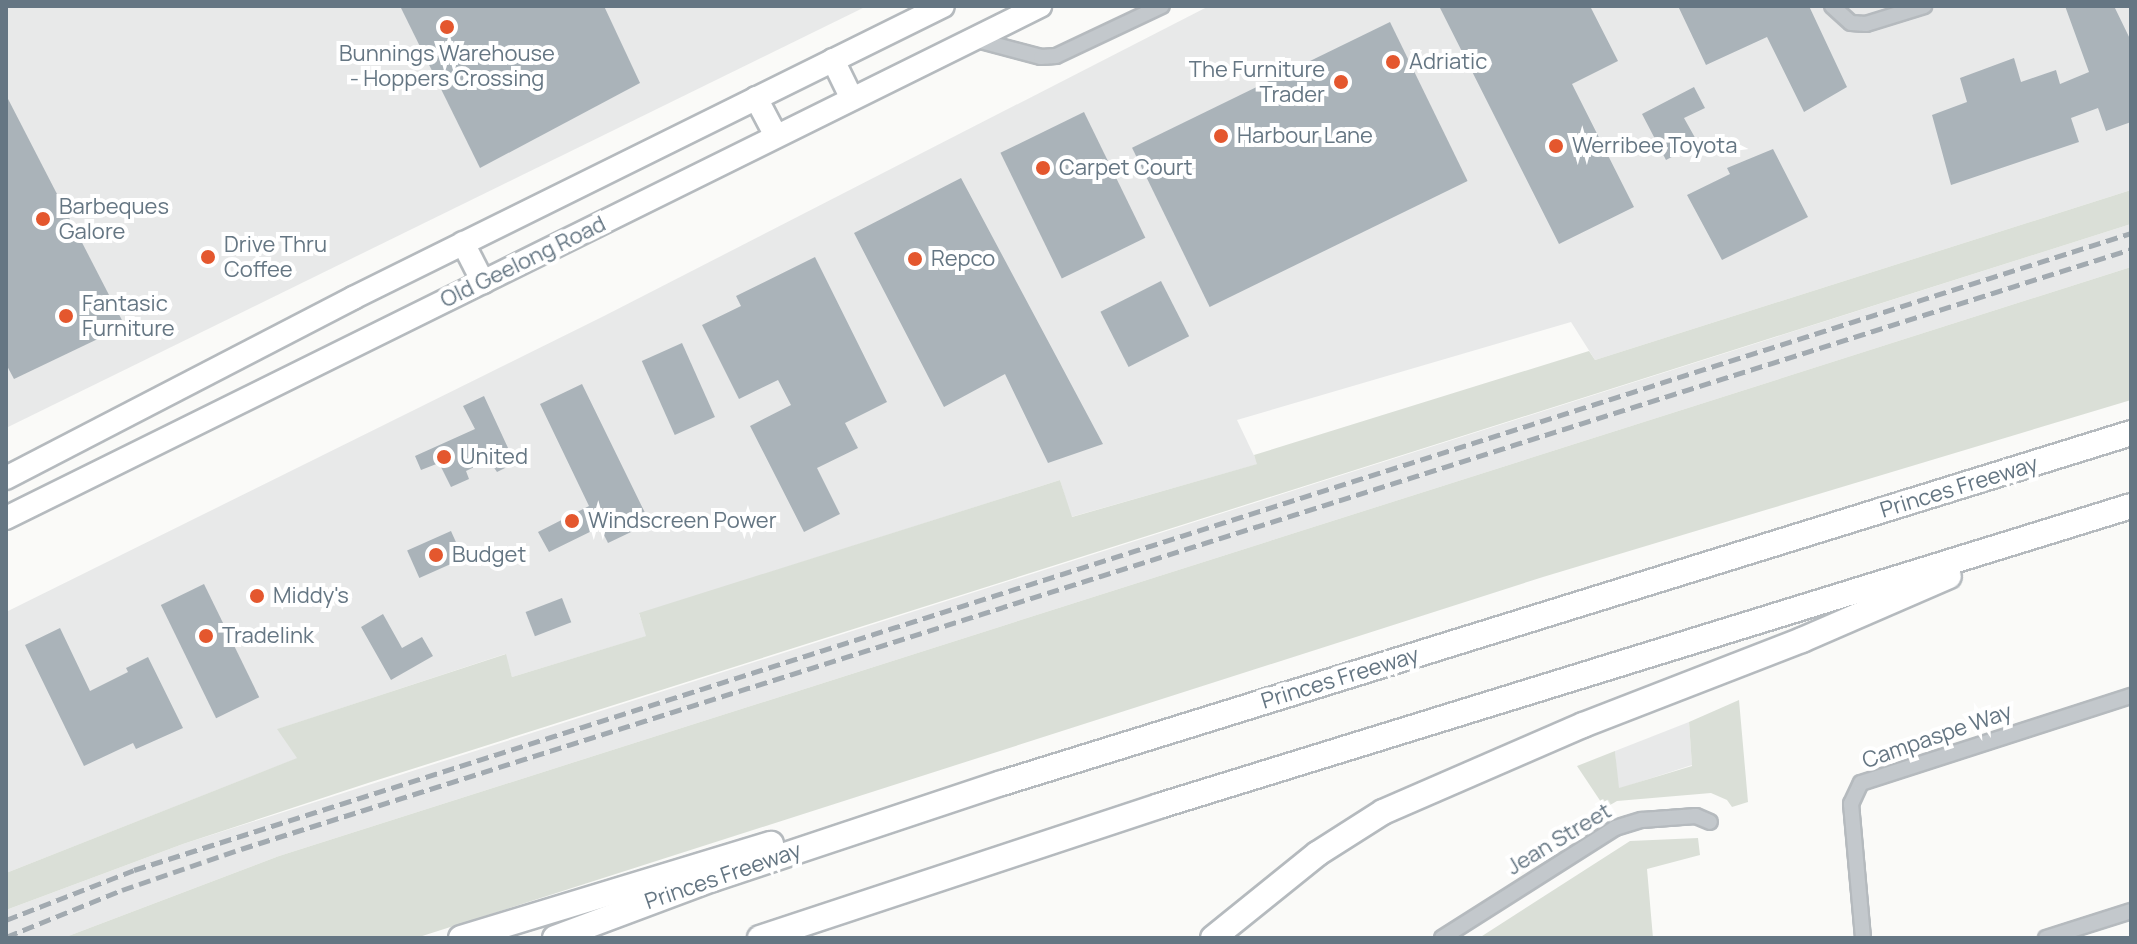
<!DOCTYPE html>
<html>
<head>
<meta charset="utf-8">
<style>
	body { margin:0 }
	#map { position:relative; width:2137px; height:944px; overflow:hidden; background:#fafaf8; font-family:Manrope,sans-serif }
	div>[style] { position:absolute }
	.built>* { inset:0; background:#e8e9e9 }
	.green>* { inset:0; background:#dadfd7 }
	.building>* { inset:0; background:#aab3b9; transform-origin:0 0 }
	.roads { filter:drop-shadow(2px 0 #b5babe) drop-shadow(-2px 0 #b5babe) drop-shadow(0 2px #b5babe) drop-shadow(0 -2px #b5babe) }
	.minor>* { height:14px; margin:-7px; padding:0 7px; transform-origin:7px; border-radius:7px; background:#c3c8cc }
	.primary>* { height:22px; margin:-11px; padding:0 11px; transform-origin:11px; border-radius:11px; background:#fff }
	.motorway>* { height:24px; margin:-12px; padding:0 12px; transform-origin:12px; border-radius:12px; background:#fff }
	.rail>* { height:5px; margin-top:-2.5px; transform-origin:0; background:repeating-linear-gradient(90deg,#a2aab0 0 12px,transparent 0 18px) }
	.dots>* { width:22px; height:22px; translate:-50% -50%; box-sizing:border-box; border:4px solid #fff; border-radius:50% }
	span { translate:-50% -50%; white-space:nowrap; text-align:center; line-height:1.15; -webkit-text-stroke:8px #fff; paint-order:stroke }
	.poi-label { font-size:22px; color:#657683 }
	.left { translate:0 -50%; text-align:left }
	.right { translate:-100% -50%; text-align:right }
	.street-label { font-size:22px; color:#657683 }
	.frame { position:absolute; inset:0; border:8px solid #657683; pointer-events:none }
</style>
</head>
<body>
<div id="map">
	<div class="built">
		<div style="clip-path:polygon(6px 6px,867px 6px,6px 428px)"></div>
		<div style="clip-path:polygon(1209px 6px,2131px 6px,2131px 190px,1595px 360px,1571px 322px,1237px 420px,1258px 464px,1071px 517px,1060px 480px,639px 614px,647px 636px,512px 677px,505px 654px,278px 729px,298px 758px,6px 873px,6px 612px,604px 316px)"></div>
		<div style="clip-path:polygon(2131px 224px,2131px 267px,279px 856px,63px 938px,6px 938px,6px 910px,183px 844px)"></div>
		<div style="clip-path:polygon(1689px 722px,1692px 765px,1618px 789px,1615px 751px)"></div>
	</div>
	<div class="green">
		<div style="clip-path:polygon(2131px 190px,2131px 224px,368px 783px,183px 844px,6px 910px,6px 873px,297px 758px,277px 729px,506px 654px,512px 677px,646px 636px,639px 613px,1060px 480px,1072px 517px,1257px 464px,1254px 455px,1589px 351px,1595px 360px)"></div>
		<div style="clip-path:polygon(2131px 267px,2131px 400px,1543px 577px,416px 938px,63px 938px,279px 856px)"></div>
		<div style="clip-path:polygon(1739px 700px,1748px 802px,1732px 807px,1727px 800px,1711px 793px,1617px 801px,1605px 808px,1577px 766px,1615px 751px,1619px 788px,1692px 766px,1689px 722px)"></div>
		<div style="clip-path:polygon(1698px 838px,1700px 855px,1647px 869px,1653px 938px,1479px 938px,1630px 841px)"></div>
	</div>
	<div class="building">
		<div style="clip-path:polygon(400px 6px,604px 6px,640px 83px,480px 168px)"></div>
		<div style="clip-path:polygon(1439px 6px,1590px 6px,1618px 61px,1572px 84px,1634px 207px,1559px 244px)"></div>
		<div style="clip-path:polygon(1678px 6px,1809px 6px,1847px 87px,1804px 112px,1767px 37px,1706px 65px)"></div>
		<div style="clip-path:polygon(2065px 6px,2114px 6px,2131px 41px,2131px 122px,2106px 131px,2098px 108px,2071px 118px,2079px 142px,1951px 185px,1932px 115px,1967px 102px,1960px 78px,2014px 58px,2021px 82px,2056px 70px,2060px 84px,2089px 72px)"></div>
		<div style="left:1390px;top:22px;width:177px;height:287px;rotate:64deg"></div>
		<div style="clip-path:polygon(1694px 87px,1705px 108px,1684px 118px,1698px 143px,1666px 160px,1642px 114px)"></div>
		<div style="clip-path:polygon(6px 95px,125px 326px,14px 379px,6px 364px)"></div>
		<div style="left:1084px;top:112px;width:140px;height:93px;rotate:64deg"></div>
		<div style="clip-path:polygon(1773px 149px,1808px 217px,1722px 260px,1687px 195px,1730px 174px,1727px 168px)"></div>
		<div style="clip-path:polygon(961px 178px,1103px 444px,1048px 463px,1005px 374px,944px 407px,854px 233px)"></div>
		<div style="clip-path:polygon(815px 257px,887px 402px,845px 423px,858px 448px,817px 468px,840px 514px,804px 532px,750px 426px,791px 405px,778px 380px,739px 399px,702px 325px,741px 306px,736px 296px)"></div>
		<div style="left:1161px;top:281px;width:62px;height:68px;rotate:63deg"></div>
		<div style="left:682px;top:343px;width:81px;height:44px;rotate:66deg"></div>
		<div style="clip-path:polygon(582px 384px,650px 523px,608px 543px,600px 527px,549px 552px,538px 532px,589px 506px,540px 404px)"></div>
		<div style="clip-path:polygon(484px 396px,515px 463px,497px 472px,489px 460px,466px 471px,469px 479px,451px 487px,439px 463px,421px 470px,415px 456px,475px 429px,463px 406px)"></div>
		<div style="left:451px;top:531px;width:30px;height:48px;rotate:66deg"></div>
		<div style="left:204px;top:584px;width:126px;height:48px;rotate:64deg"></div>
		<div style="left:562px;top:598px;width:26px;height:39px;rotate:69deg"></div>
		<div style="clip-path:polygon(383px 614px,402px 648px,422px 637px,433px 656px,391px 680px,361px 627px)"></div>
		<div style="clip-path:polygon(60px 628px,90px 691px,128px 672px,126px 668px,148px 657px,183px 728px,136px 749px,133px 743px,84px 766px,25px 645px)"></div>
	</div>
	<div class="roads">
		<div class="minor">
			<div style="left:1832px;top:6px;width:25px;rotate:42deg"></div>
			<div style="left:1851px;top:23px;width:15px;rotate:4deg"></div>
			<div style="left:1866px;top:24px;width:61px;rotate:-17.2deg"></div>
			<div style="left:973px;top:39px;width:70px;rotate:14.8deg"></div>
			<div style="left:1041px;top:57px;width:15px;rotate:-4deg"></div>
			<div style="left:1056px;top:56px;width:117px;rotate:-25.3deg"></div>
			<div style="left:1442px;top:938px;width:205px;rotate:-32.4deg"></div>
			<div style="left:1615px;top:828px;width:28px;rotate:-17deg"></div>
			<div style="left:1642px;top:820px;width:54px;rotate:-4.2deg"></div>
			<div style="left:1696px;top:816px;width:15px;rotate:23deg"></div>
			<div style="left:1863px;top:938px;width:135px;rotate:-95.1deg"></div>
			<div style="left:1851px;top:804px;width:23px;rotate:-65deg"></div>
			<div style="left:1861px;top:783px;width:284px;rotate:-17.9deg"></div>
			<div style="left:2046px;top:938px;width:89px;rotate:-17.6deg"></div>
		</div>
		<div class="primary">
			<div style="left:833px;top:60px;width:43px;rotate:64deg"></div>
			<div style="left:756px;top:98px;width:43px;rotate:62.2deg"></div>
			<div style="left:463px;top:243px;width:44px;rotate:62.9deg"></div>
			<div style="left:6px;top:478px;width:391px;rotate:-27.4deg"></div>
			<div style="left:353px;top:298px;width:658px;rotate:-26.33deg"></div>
			<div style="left:6px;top:518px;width:1154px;rotate:-26.34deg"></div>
		</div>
		<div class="motorway">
			<div style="left:461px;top:938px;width:324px;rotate:-16.9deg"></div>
			<div style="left:555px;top:938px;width:169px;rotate:-20.5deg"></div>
			<div style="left:713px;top:879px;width:305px;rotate:-18.4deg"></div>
			<div style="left:1002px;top:783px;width:1182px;rotate:-17.22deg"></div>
			<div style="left:760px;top:938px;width:420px;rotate:-18.3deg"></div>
			<div style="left:1159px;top:806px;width:1017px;rotate:-17.15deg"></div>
			<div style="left:1213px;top:938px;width:134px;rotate:-38.9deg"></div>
			<div style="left:1317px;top:854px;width:78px;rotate:-32.5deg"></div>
			<div style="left:1383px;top:812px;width:218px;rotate:-23.5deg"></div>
			<div style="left:1583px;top:725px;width:235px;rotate:-21.2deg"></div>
			<div style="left:1802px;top:640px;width:160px;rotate:-23.5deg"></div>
		</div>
	</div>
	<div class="rail">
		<div style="left:6px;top:920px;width:137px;rotate:-21.3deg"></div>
		<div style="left:134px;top:870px;width:2096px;rotate:-17.69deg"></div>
		<div style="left:6px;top:937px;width:125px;rotate:-22.1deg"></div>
		<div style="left:122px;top:890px;width:126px;rotate:-19deg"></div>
		<div style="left:241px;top:849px;width:1983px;rotate:-17.61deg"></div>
	</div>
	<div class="dots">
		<div style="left:447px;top:27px;background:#e4572e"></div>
		<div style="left:1393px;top:62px;background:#e4572e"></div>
		<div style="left:1341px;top:82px;background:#e4572e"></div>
		<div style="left:1221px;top:136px;background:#e4572e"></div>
		<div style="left:1556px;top:146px;background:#e4572e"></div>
		<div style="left:1043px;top:168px;background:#e4572e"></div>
		<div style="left:43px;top:219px;background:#e4572e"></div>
		<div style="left:208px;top:257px;background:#e4572e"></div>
		<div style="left:915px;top:259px;background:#e4572e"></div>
		<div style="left:66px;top:316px;background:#e4572e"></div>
		<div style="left:444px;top:457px;background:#e4572e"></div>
		<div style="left:572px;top:521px;background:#e4572e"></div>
		<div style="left:436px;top:555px;background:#e4572e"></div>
		<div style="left:257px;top:596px;background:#e4572e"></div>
		<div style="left:206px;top:636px;background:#e4572e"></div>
	</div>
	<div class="poi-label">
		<span style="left:447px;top:66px">Bunnings Warehouse<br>- Hoppers Crossing</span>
		<span class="left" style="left:1409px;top:62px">Adriatic</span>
		<span class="right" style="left:1325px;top:82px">The Furniture<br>Trader</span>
		<span class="left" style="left:1237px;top:136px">Harbour Lane</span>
		<span class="left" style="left:1572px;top:146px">Werribee Toyota</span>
		<span class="left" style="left:1059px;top:168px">Carpet Court</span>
		<span class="left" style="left:59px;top:219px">Barbeques<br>Galore</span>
		<span class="left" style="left:224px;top:257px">Drive Thru<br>Coffee</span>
		<span class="left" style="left:931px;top:259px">Repco</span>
		<span class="left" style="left:82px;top:316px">Fantasic<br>Furniture</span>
		<span class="left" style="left:460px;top:457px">United</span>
		<span class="left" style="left:588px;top:521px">Windscreen Power</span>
		<span class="left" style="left:452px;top:555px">Budget</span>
		<span class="left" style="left:273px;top:596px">Middy's</span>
		<span class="left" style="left:222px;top:636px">Tradelink</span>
	</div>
	<div class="street-label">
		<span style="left:523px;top:262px;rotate:-26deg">Old Geelong Road</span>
		<span style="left:1959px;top:487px;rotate:-17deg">Princes Freeway</span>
		<span style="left:1340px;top:678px;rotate:-17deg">Princes Freeway</span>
		<span style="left:1937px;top:736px;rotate:-19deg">Campaspe Way</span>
		<span style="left:1559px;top:839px;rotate:-31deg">Jean Street</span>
		<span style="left:723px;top:876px;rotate:-19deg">Princes Freeway</span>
	</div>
	<div class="frame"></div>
</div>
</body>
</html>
